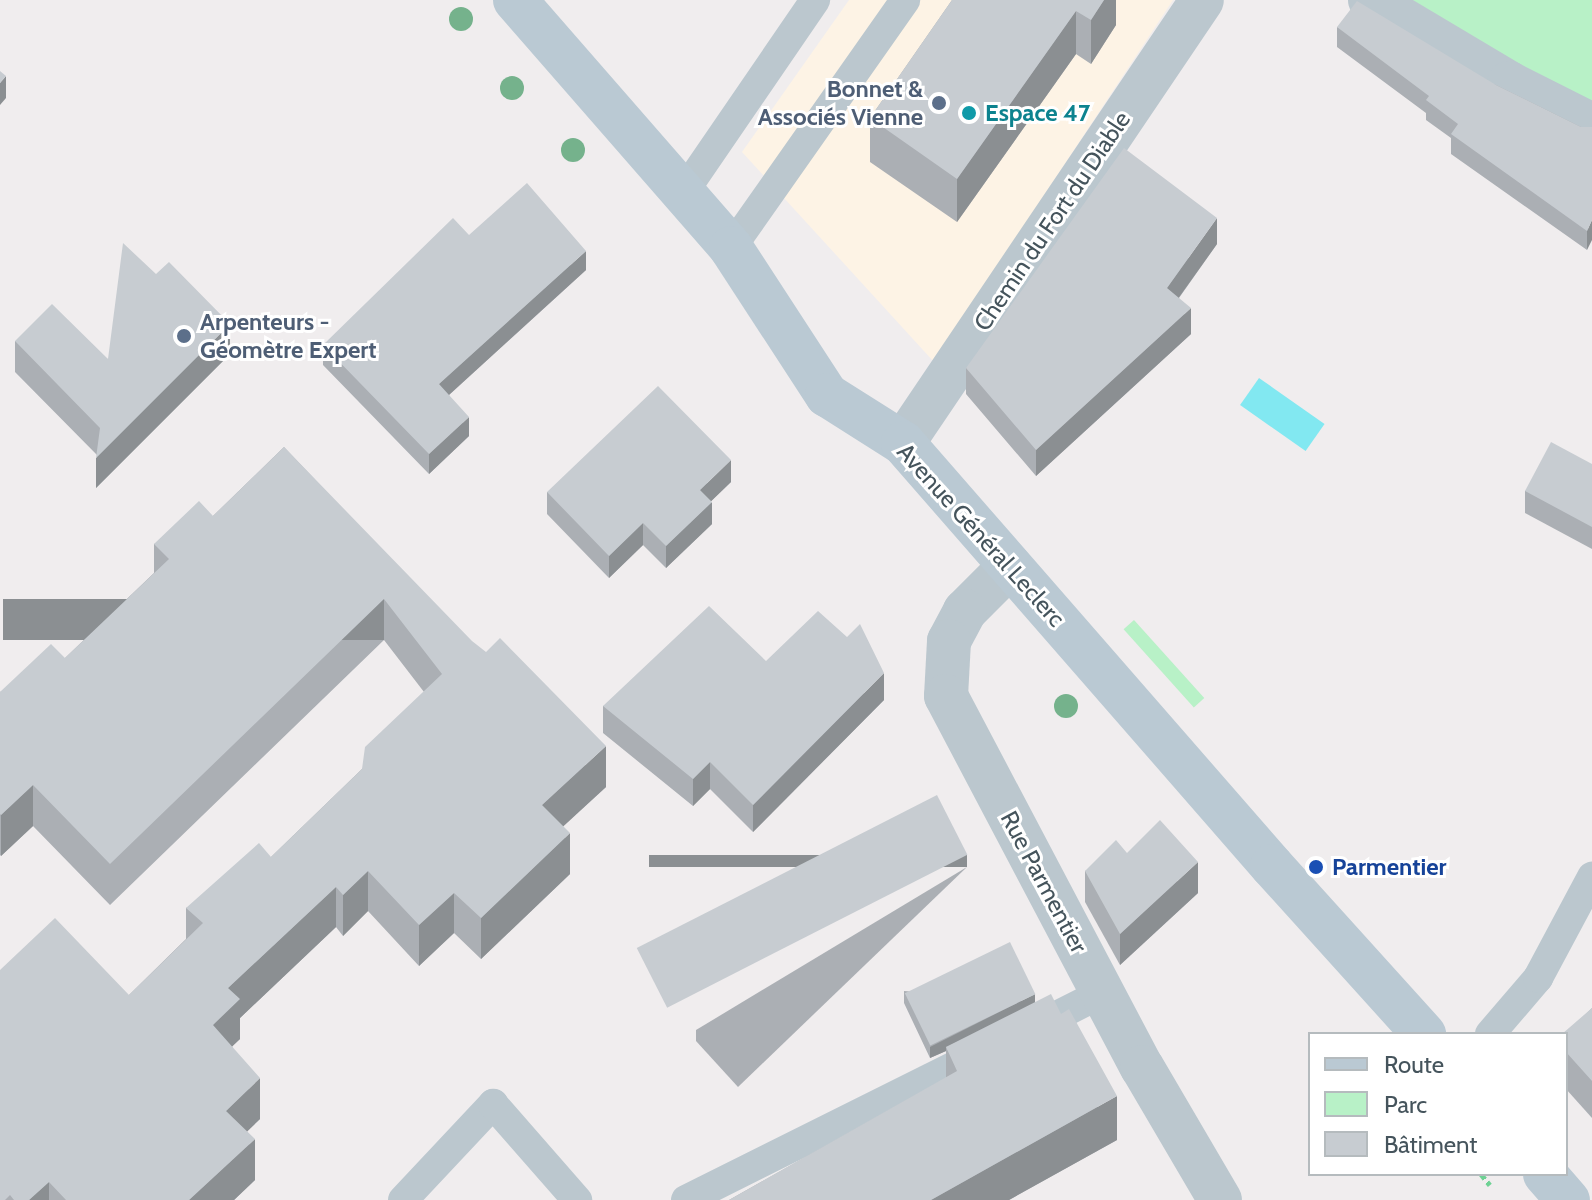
<!DOCTYPE html>
<html>
<head>
<meta charset="utf-8">
<style>
	body { margin:0 }
	#map { position:relative; width:1592px; height:1200px; overflow:hidden; background:#f0edee; font-family:Cabin,sans-serif }
	div>[style] { position:absolute }
	.commercial>* { inset:0; background:#fdf3e5 }
	.green>* { inset:0; background:#b8f1c7; transform-origin:0 0 }
	.water>* { inset:0; background:#82e8f1; transform-origin:0 0 }
	.path>* { height:5px; margin-top:-2.5px; transform-origin:0; background:repeating-linear-gradient(90deg,#6ed194 0 6px,transparent 0 10px) }
	.service>* { height:30px; margin:-15px; padding:0 15px; transform-origin:15px; border-radius:15px; background:#bbc7ce }
	.minor>* { height:44px; margin:-22px; padding:0 22px; transform-origin:22px; border-radius:22px; background:#bbc7ce }
	.secondary>* { height:44px; margin:-22px; padding:0 22px; transform-origin:22px; border-radius:22px; background:#bac9d3 }
	.trees>* { width:24px; height:24px; margin:-12px; border-radius:50%; background:#75b28c }
	.wall>* { inset:0; background:#abafb4 }
	.shaded-wall>* { inset:0; background:#8b8f92; transform-origin:0 0 }
	.building>* { inset:0; background:#c7ccd1; transform-origin:0 0 }
	.dots>* { width:22px; height:22px; translate:-50% -50%; box-sizing:border-box; border:4px solid #fff; border-radius:50% }
	span { translate:-50% -50%; white-space:nowrap; text-align:center; line-height:1.15; -webkit-text-stroke:6px #fff; paint-order:stroke }
	.service-label { font-size:24px; color:#4e5e75; font-weight:700 }
	.right { translate:-100% -50%; text-align:right }
	.left { translate:0 -50%; text-align:left }
	.culture-label { font-size:24px; color:#0d838f; font-weight:700 }
	.street-label { font-size:24px; color:#45545c }
	.transit-label { font-size:24px; color:#164399; font-weight:700 }
	.legend { position:absolute; left:1308px; top:1032px; width:260px; height:144px; box-sizing:border-box; background:#fff; border:2px solid #b5bbbe; margin:0; padding:10px 14px; list-style:none; font-size:24px; color:#45545c }
	.legend li { display:flex; align-items:center; gap:16px; height:40px }
	.legend b { width:40px; border:2px solid #b5bbbe }
</style>
</head>
<body>
<div id="map">
	<div class="commercial">
		<div style="clip-path:polygon(849px 0,1173px 0,934px 362px,742px 152px)"></div>
	</div>
	<div class="green">
		<div style="clip-path:polygon(1412px 0,1592px 0,1592px 105px,1559px 90px)"></div>
		<div style="left:1134px;top:620px;width:105px;height:14px;rotate:48deg"></div>
	</div>
	<div class="water">
		<div style="left:1259px;top:378px;width:80px;height:33px;rotate:35deg"></div>
	</div>
	<div class="path">
		<div style="left:1481px;top:1174px;width:14px;rotate:51deg"></div>
	</div>
	<div class="service">
		<div style="left:683px;top:193px;width:234px;rotate:-55.6deg"></div>
		<div style="left:731px;top:248px;width:303px;rotate:-54.9deg"></div>
		<div style="left:1035px;top:1027px;width:75px;rotate:-26.9deg"></div>
		<div style="left:1490px;top:1034px;width:74px;rotate:-49.4deg"></div>
		<div style="left:1538px;top:978px;width:115px;rotate:-61.9deg"></div>
		<div style="left:403px;top:1200px;width:132px;rotate:-46.8deg"></div>
		<div style="left:493px;top:1104px;width:128px;rotate:48.8deg"></div>
		<div style="left:686px;top:1200px;width:330px;rotate:-26.5deg"></div>
	</div>
	<div class="minor">
		<div style="left:1370px;top:0;width:162px;rotate:30.8deg"></div>
		<div style="left:1509px;top:83px;width:93px;rotate:26.8deg"></div>
		<div style="left:903px;top:443px;width:534px;rotate:-55.98deg"></div>
		<div style="left:1010px;top:566px;width:64px;rotate:135deg"></div>
		<div style="left:965px;top:611px;width:34px;rotate:118deg"></div>
		<div style="left:949px;top:641px;width:55px;rotate:93.1deg"></div>
		<div style="left:946px;top:696px;width:420px;rotate:62.2deg"></div>
		<div style="left:1142px;top:1067px;width:154px;rotate:59.6deg"></div>
	</div>
	<div class="secondary">
		<div style="left:515px;top:0;width:329px;rotate:48.9deg"></div>
		<div style="left:731px;top:248px;width:176px;rotate:56.9deg"></div>
		<div style="left:827px;top:395px;width:90px;rotate:32.3deg"></div>
		<div style="left:903px;top:443px;width:561px;rotate:48.9deg"></div>
		<div style="left:1272px;top:866px;width:227px;rotate:47.9deg"></div>
		<div style="left:1545px;top:1174px;width:35px;rotate:49deg"></div>
	</div>
	<div class="trees">
		<div style="left:461px;top:19px"></div>
		<div style="left:512px;top:88px"></div>
		<div style="left:573px;top:150px"></div>
		<div style="left:1066px;top:706px"></div>
	</div>
	<div class="wall">
		<div style="clip-path:polygon(952px 0,1116px 0,1116px 25px,1091px 64px,1076px 54px,957px 222px,870px 162px,870px 118px)"></div>
		<div style="clip-path:polygon(1337px 27px,1496px 85px,1581px 127px,1592px 127px,1587px 250px,1451px 154px,1451px 138px,1426px 120px,1426px 113px,1337px 47px)"></div>
		<div style="clip-path:polygon(469px 235px,586px 270px,449px 395px,469px 436px,429px 474px,323px 365px,323px 345px)"></div>
		<div style="clip-path:polygon(1217px 244px,1179px 298px,1191px 334px,1036px 476px,966px 394px,966px 368px)"></div>
		<div style="clip-path:polygon(15px 341px,108px 359px,230px 354px,96px 488px,97px 455px,15px 372px)"></div>
		<div style="clip-path:polygon(284px 447px,606px 787px,563px 826px,570px 874px,481px 959px,454px 933px,419px 966px,368px 911px,343px 936px,336px 927px,240px 1018px,240px 1039px,232px 1046px,260px 1119px,247px 1131px,255px 1180px,234px 1200px,0 1200px,129px 995px,186px 939px,186px 908px,271px 857px,362px 769px,424px 692px,384px 640px,110px 905px,33px 826px,1px 856px,0 855px,0 692px,65px 658px,154px 573px,154px 544px,213px 516px)"></div>
		<div style="clip-path:polygon(1592px 464px,1592px 549px,1525px 513px,1525px 491px)"></div>
		<div style="clip-path:polygon(731px 482px,711px 501px,712px 524px,666px 568px,643px 545px,609px 578px,547px 514px,547px 492px)"></div>
		<div style="clip-path:polygon(766px 661px,884px 700px,753px 832px,710px 789px,693px 806px,603px 733px,603px 706px)"></div>
		<div style="clip-path:polygon(1127px 853px,1198px 893px,1120px 965px,1085px 902px,1085px 871px)"></div>
		<div style="clip-path:polygon(967px 867px,738px 1087px,696px 1041px,696px 1030px)"></div>
		<div style="clip-path:polygon(904px 991px,1035px 1002px,1117px 1140px,1009px 1200px,729px 1200px,946px 1078px,946px 1051px,930px 1058px,904px 1003px)"></div>
		<div style="clip-path:polygon(1592px 1008px,1592px 1118px,1566px 1089px,1566px 1034px)"></div>
	</div>
	<div class="shaded-wall">
		<div style="clip-path:polygon(1104px 0,1116px 0,1116px 25px,1091px 64px,1091px 20px)"></div>
		<div style="clip-path:polygon(1076px 11px,1076px 54px,957px 222px,957px 179px)"></div>
		<div style="clip-path:polygon(6px 76px,6px 98px,0 105px,0 83px)"></div>
		<div style="clip-path:polygon(1217px 218px,1217px 244px,1167px 314px,1167px 288px)"></div>
		<div style="clip-path:polygon(1592px 220px,1592px 240px,1587px 250px,1587px 231px)"></div>
		<div style="clip-path:polygon(586px 251px,586px 270px,439px 404px,439px 384px)"></div>
		<div style="clip-path:polygon(1191px 308px,1191px 334px,1036px 476px,1036px 450px)"></div>
		<div style="clip-path:polygon(230px 324px,230px 354px,96px 488px,96px 458px)"></div>
		<div style="clip-path:polygon(469px 417px,469px 436px,429px 474px,429px 454px)"></div>
		<div style="clip-path:polygon(731px 460px,731px 482px,700px 512px,700px 490px)"></div>
		<div style="clip-path:polygon(712px 502px,712px 524px,666px 568px,666px 546px)"></div>
		<div style="clip-path:polygon(643px 523px,643px 545px,609px 578px,609px 556px)"></div>
		<div style="left:384px;top:599px;width:41px;height:381px;rotate:90deg"></div>
		<div style="clip-path:polygon(884px 673px,884px 700px,753px 832px,753px 805px)"></div>
		<div style="clip-path:polygon(606px 746px,606px 787px,542px 846px,542px 805px)"></div>
		<div style="clip-path:polygon(710px 762px,710px 789px,693px 806px,693px 779px)"></div>
		<div style="clip-path:polygon(33px 785px,33px 826px,1px 856px,1px 815px)"></div>
		<div style="clip-path:polygon(570px 833px,570px 874px,481px 959px,481px 918px)"></div>
		<div style="left:967px;top:855px;width:12px;height:318px;rotate:90deg"></div>
		<div style="clip-path:polygon(1198px 862px,1198px 893px,1120px 965px,1120px 934px)"></div>
		<div style="clip-path:polygon(368px 871px,368px 911px,343px 936px,343px 895px)"></div>
		<div style="clip-path:polygon(336px 887px,336px 927px,240px 1018px,240px 1039px,213px 1065px,213px 1025px,228px 988px)"></div>
		<div style="clip-path:polygon(454px 893px,454px 933px,419px 966px,419px 925px)"></div>
		<div style="clip-path:polygon(1035px 994px,1035px 1006px,946px 1047px,946px 1051px,930px 1058px,930px 1047px)"></div>
		<div style="clip-path:polygon(260px 1078px,260px 1119px,226px 1152px,226px 1111px)"></div>
		<div style="clip-path:polygon(1117px 1096px,1117px 1140px,1009px 1200px,931px 1200px)"></div>
		<div style="clip-path:polygon(255px 1139px,255px 1180px,234px 1200px,189px 1200px)"></div>
		<div style="clip-path:polygon(49px 1182px,49px 1200px,29px 1200px)"></div>
	</div>
	<div class="building">
		<div style="clip-path:polygon(952px 0,1104px 0,1091px 20px,1076px 11px,957px 179px,870px 118px)"></div>
		<div style="clip-path:polygon(1357px 1px,1496px 85px,1581px 127px,1592px 127px,1592px 220px,1587px 231px,1451px 134px,1458px 124px,1426px 100px,1429px 96px,1337px 27px)"></div>
		<div style="clip-path:polygon(0 71px,6px 76px,0 83px)"></div>
		<div style="clip-path:polygon(1124px 148px,1217px 218px,1167px 288px,1191px 308px,1036px 450px,966px 368px)"></div>
		<div style="clip-path:polygon(527px 183px,586px 251px,439px 384px,469px 417px,429px 454px,323px 345px,453px 218px,469px 235px)"></div>
		<div style="clip-path:polygon(123px 243px,156px 274px,169px 262px,230px 324px,96px 458px,100px 428px,15px 341px,52px 304px,108px 359px)"></div>
		<div style="clip-path:polygon(658px 386px,731px 460px,700px 490px,712px 502px,666px 546px,643px 523px,609px 556px,547px 492px)"></div>
		<div style="clip-path:polygon(1551px 442px,1592px 464px,1592px 527px,1525px 491px)"></div>
		<div style="clip-path:polygon(284px 447px,472px 641px,486px 652px,500px 638px,606px 746px,542px 805px,570px 833px,481px 918px,454px 893px,419px 925px,368px 871px,343px 895px,336px 887px,228px 988px,240px 999px,213px 1025px,260px 1078px,226px 1111px,255px 1139px,189px 1200px,66px 1200px,49px 1182px,29px 1200px,14px 1200px,10px 1195px,5px 1200px,0 1200px,0 970px,55px 918px,129px 995px,203px 923px,186px 908px,259px 843px,271px 857px,362px 769px,365px 747px,442px 674px,384px 599px,110px 864px,33px 785px,1px 815px,0 814px,0 692px,51px 644px,65px 658px,169px 559px,154px 544px,199px 501px,213px 516px)"></div>
		<div style="clip-path:polygon(709px 606px,766px 661px,818px 611px,847px 637px,860px 624px,884px 673px,753px 805px,710px 762px,693px 779px,603px 706px)"></div>
		<div style="left:937px;top:795px;width:67px;height:337px;rotate:63deg"></div>
		<div style="clip-path:polygon(1160px 820px,1198px 862px,1120px 934px,1085px 871px,1116px 840px,1127px 853px)"></div>
		<div style="left:1010px;top:942px;width:58px;height:117px;rotate:64deg"></div>
		<div style="clip-path:polygon(1051px 994px,1061px 1014px,1069px 1009px,1117px 1096px,931px 1200px,729px 1200px,957px 1071px,946px 1047px)"></div>
		<div style="clip-path:polygon(1592px 1008px,1592px 1081px,1566px 1052px,1566px 1034px,1562px 1034px)"></div>
	</div>
	<div class="dots">
		<div style="left:939px;top:103px;background:#5c6f8a"></div>
		<div style="left:969px;top:113px;background:#0f9aa8"></div>
		<div style="left:184px;top:336px;background:#5c6f8a"></div>
		<div style="left:1316px;top:867px;background:#1a4fb4"></div>
	</div>
	<div class="service-label">
		<span class="right" style="left:923px;top:103px">Bonnet &amp;<br>Associés Vienne</span>
		<span class="left" style="left:200px;top:336px">Arpenteurs -<br>Géomètre Expert</span>
	</div>
	<div class="culture-label">
		<span class="left" style="left:985px;top:113px">Espace 47</span>
	</div>
	<div class="street-label">
		<span style="left:1052px;top:221px;rotate:-56deg">Chemin du Fort du Diable</span>
		<span style="left:981px;top:535px;rotate:48deg">Avenue Général Leclerc</span>
		<span style="left:1044px;top:882px;rotate:62deg">Rue Parmentier</span>
	</div>
	<div class="transit-label">
		<span class="left" style="left:1332px;top:867px">Parmentier</span>
	</div>
	<ul class="legend">
	<li><b style="height:10px;background:#bac9d3"></b>Route</li>
	<li><b style="height:22px;background:#b8f1c7"></b>Parc</li>
	<li><b style="height:22px;background:#c7ccd1"></b>Bâtiment</li>
	</ul>
</div>
</body>
</html>
